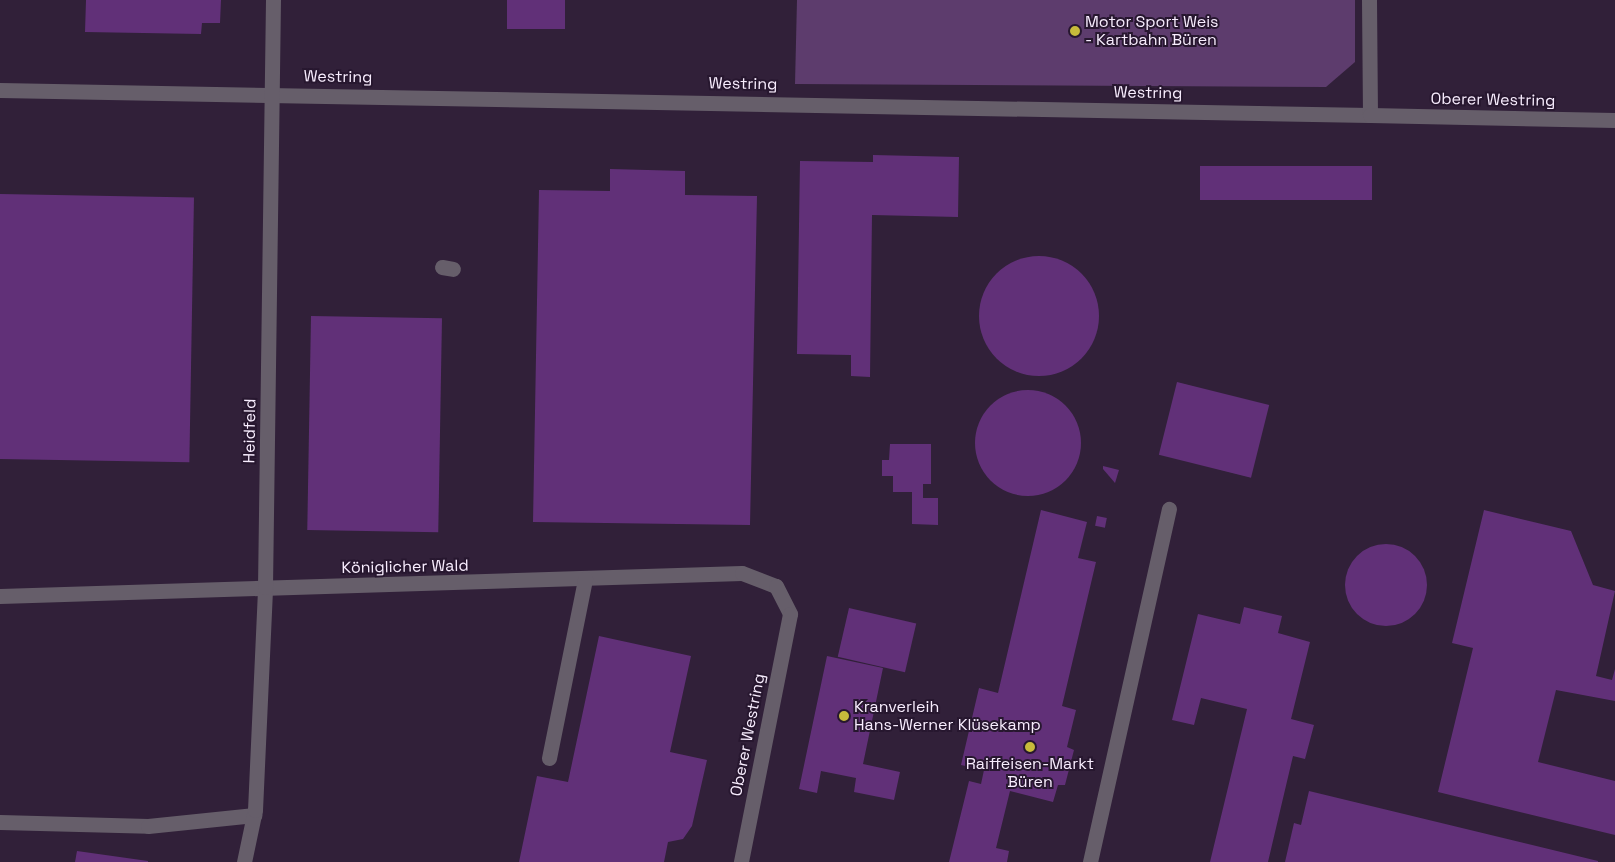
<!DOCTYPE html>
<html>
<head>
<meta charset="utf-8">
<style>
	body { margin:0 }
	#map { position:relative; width:1615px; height:862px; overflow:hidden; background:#312039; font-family:"Space Grotesk",sans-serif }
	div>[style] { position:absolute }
	.green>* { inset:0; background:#5d3c6d }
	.building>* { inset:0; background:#613078; transform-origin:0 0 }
	.round { border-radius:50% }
	.minor>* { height:15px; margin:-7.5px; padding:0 7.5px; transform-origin:7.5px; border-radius:7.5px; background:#665e6a }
	.dots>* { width:14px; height:14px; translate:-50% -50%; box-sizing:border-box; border:2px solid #27172f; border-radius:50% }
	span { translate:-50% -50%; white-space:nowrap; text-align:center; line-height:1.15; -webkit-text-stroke:4px #27172f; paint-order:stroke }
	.poi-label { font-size:16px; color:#f8edfe }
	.left { translate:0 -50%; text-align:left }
	.street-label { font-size:16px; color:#f8edfe }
</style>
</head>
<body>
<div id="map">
	<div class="green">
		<div style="clip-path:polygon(797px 0,1355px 0,1355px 62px,1326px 87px,795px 84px)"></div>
	</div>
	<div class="building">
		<div style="clip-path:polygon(86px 0,221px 0,220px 23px,202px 23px,201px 34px,85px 32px)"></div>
		<div style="left:507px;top:0;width:58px;height:29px"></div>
		<div style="clip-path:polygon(873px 155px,959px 157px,958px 217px,872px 215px,870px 377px,851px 376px,851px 355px,797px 354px,800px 161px,873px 162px)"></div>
		<div style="left:1372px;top:166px;width:34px;height:172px;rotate:90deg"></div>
		<div style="clip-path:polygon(610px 169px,685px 171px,685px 195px,757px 196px,750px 525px,533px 522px,539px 190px,610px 191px)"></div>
		<div style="left:0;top:194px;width:194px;height:265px;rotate:1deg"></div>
		<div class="round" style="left:979px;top:256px;width:120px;height:120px"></div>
		<div style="left:311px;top:316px;width:131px;height:214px;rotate:1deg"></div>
		<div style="left:1177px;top:382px;width:95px;height:75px;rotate:14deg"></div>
		<div class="round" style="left:975px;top:390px;width:106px;height:106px"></div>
		<div style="clip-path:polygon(890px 444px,931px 444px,931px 484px,923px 484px,923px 498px,938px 498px,938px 525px,912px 524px,912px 492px,893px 492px,893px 476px,882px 476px,882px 460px,889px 460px)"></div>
		<div style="clip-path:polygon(1103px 466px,1119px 470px,1115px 483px,1103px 469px)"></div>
		<div style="clip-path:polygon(1041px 510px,1087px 522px,1078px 558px,1096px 562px,1062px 706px,1076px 710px,1067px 747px,1074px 750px,1065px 785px,1058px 785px,1053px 802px,1010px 791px,996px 848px,1009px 851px,1007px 862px,949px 862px,969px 781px,981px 784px,984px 770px,961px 765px,979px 688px,998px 693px)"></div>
		<div style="clip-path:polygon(1484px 510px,1571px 531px,1593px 585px,1615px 591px,1596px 676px,1612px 680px,1615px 669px,1615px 701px,1556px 690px,1538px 762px,1615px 781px,1615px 835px,1438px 792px,1473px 648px,1452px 643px)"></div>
		<div style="left:1097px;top:516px;width:10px;height:10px;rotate:11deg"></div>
		<div class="round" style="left:1345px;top:544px;width:82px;height:82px"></div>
		<div style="clip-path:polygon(1244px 607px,1282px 616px,1278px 633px,1310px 642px,1291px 719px,1314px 725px,1305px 759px,1293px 756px,1268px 862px,1210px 862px,1247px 709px,1201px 698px,1194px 725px,1172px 720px,1198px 614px,1240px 624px)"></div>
		<div style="left:849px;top:608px;width:69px;height:50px;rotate:13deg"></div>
		<div style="clip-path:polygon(599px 636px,691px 656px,670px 752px,707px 760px,692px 826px,683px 839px,668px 842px,664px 862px,519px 862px,537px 776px,568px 782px)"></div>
		<div style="clip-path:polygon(827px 656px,883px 668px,863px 764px,900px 772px,894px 800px,854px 792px,856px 778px,821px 771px,817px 793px,799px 789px)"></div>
		<div style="clip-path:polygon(1309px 791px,1598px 861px,1598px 862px,1285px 862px,1294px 823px,1301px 825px)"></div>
		<div style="clip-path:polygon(77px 851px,148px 861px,148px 862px,75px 862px)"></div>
	</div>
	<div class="minor">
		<div style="left:0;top:90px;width:1370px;rotate:1.05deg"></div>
		<div style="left:1370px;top:115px;width:115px;rotate:-90.5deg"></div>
		<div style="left:1370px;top:115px;width:245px;rotate:1.2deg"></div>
		<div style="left:442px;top:267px;width:11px;rotate:10deg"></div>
		<div style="left:0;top:596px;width:742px;rotate:-1.78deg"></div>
		<div style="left:742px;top:573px;width:36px;rotate:21deg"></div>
		<div style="left:776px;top:586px;width:31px;rotate:63deg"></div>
		<div style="left:790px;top:614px;width:253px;rotate:101.2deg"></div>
		<div style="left:549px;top:758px;width:183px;rotate:-78.6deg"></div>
		<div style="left:0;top:822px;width:148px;rotate:1.5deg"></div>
		<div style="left:148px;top:826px;width:107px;rotate:-5.9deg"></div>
		<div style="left:244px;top:862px;width:53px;rotate:-78.1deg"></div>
		<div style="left:255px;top:810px;width:223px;rotate:-87.4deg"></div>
		<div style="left:265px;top:587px;width:587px;rotate:-89.22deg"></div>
		<div style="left:1090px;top:862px;width:362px;rotate:-77.4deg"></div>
	</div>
	<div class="dots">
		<div style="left:1075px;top:31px;background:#c7bb3b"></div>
		<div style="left:844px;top:716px;background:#c7bb3b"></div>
		<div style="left:1030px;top:747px;background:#c7bb3b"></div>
	</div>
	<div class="poi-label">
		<span class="left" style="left:1085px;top:31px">Motor Sport Weis<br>- Kartbahn Büren</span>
		<span class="left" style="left:854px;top:716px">Kranverleih<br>Hans-Werner Klüsekamp</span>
		<span style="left:1030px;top:773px">Raiffeisen-Markt<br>Büren</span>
	</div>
	<div class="street-label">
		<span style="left:338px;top:77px;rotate:1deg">Westring</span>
		<span style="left:743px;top:84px;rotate:1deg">Westring</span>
		<span style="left:1148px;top:93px;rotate:1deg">Westring</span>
		<span style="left:1493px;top:100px;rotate:1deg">Oberer Westring</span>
		<span style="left:250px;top:431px;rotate:-89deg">Heidfeld</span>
		<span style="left:405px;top:567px;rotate:-1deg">Königlicher Wald</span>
		<span style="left:748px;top:735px;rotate:-79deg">Oberer Westring</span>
	</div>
</div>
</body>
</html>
